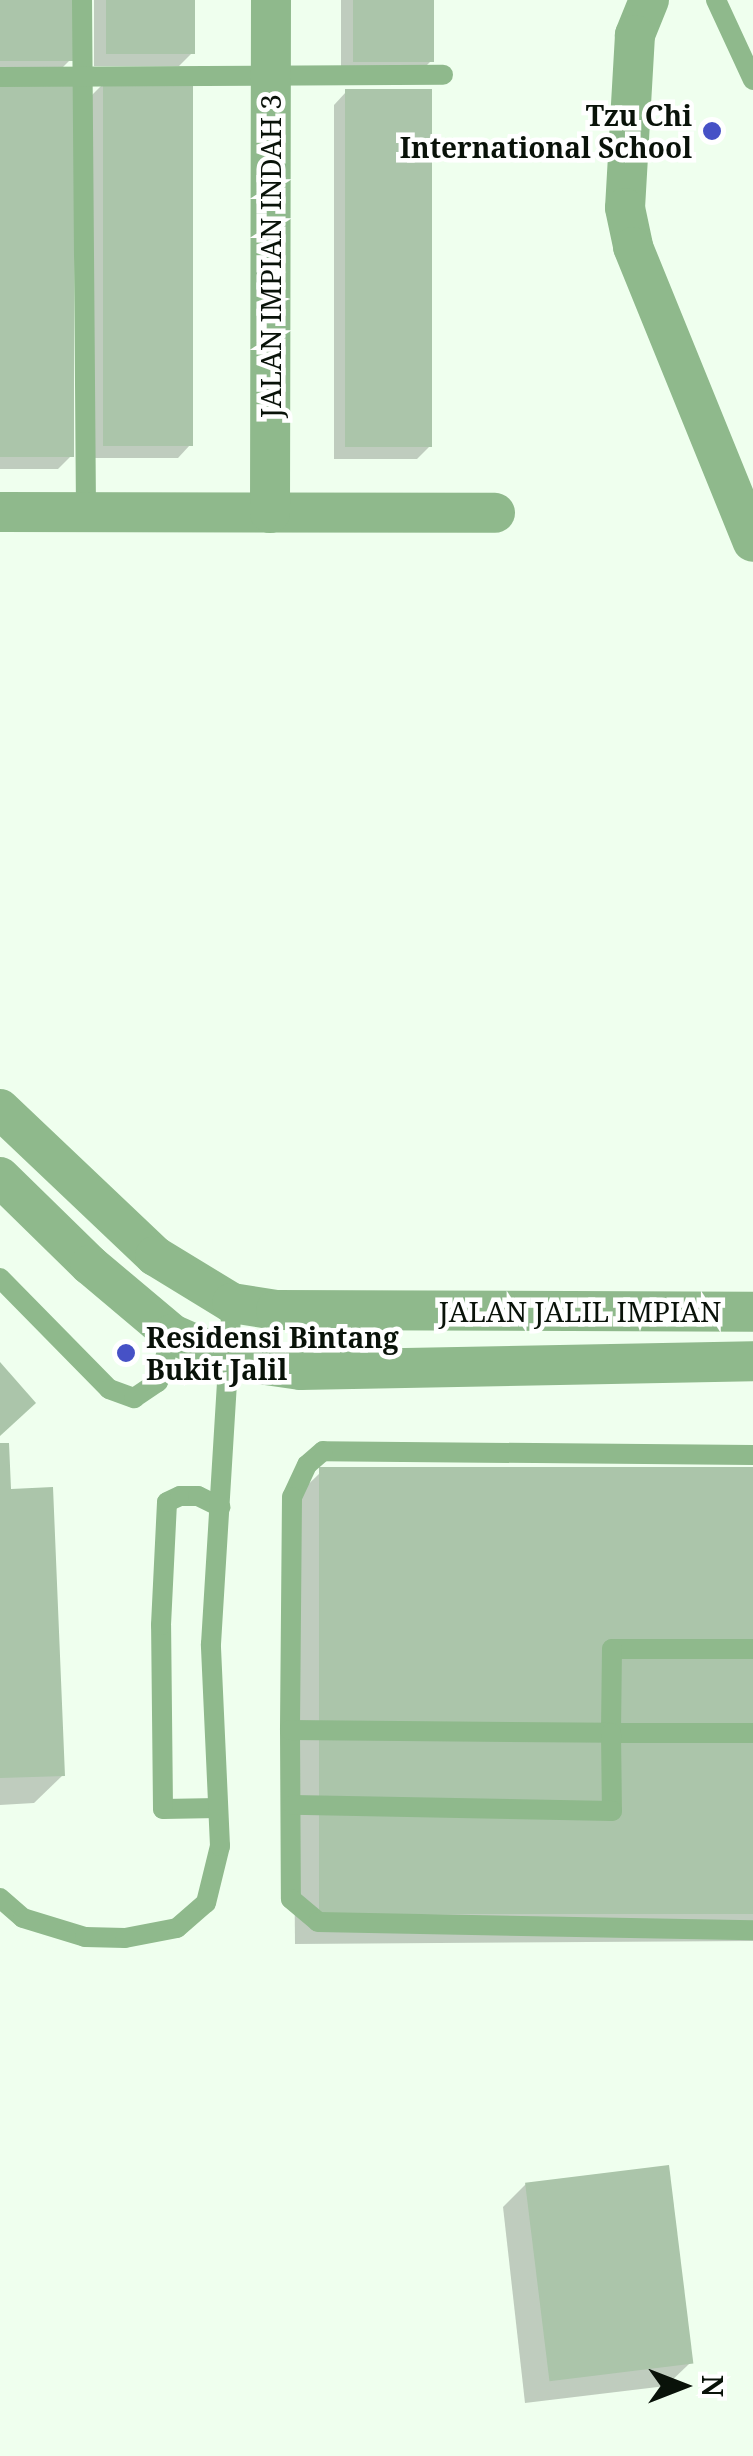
<!DOCTYPE html>
<html>
<head>
<meta charset="utf-8">
<style>
	body { margin:0 }
	#map { position:relative; width:753px; height:2456px; overflow:hidden; background:#efffee; font-family:"Noto Serif",serif }
	div>[style] { position:absolute }
	.shadow>* { inset:0; background:#0003 }
	.building>* { inset:0; background:#abc5aa; transform-origin:0 0 }
	.lane>* { height:20px; margin:-10px; padding:0 10px; transform-origin:10px; border-radius:10px; background:#8fb98c }
	.street>* { height:40px; margin:-20px; padding:0 20px; transform-origin:20px; border-radius:20px; background:#8fb98c }
	.dots>* { width:28px; height:28px; translate:-50% -50%; box-sizing:border-box; border:5px solid #fff; border-radius:50% }
	span { translate:-50% -50%; white-space:nowrap; text-align:center; line-height:1.15; -webkit-text-stroke:9px #fff; paint-order:stroke }
	.poi-label { font-size:28px; color:#091209; font-weight:700 }
	.right { translate:-100% -50%; text-align:right }
	.left { translate:0 -50%; text-align:left }
	.street-label { font-size:28px; color:#091209 }
	.north { position:absolute; left:633px; top:2336px; width:100px; height:100px; -webkit-text-stroke:8px #fff; paint-order:stroke; rotate:90deg; font-size:28px; font-weight:700; line-height:40px; text-align:center; color:#091209 }
	.north::after { content:''; display:block; margin:auto; width:35px; height:45px; background:#091209; clip-path:polygon(50% 0,100% 100%,50% 72%,0 100%) }
</style>
</head>
<body>
<div id="map">
	<div class="shadow">
		<div style="clip-path:polygon(0 0,71px 0,71px 59px,58px 72px,0 72px)"></div>
		<div style="clip-path:polygon(94px 0,192px 0,192px 53px,179px 66px,94px 66px)"></div>
		<div style="clip-path:polygon(341px 0,431px 0,431px 61px,418px 74px,341px 74px)"></div>
		<div style="clip-path:polygon(104px 83px,190px 445px,178px 458px,91px 458px,91px 96px)"></div>
		<div style="clip-path:polygon(0 88px,71px 456px,58px 469px,0 469px)"></div>
		<div style="clip-path:polygon(346px 92px,430px 446px,417px 459px,334px 459px,334px 105px)"></div>
		<div style="clip-path:polygon(0 1446px,63px 1775px,34px 1803px,0 1805px)"></div>
		<div style="clip-path:polygon(753px 1470px,753px 1941px,295px 1944px,291px 1501px,320px 1473px)"></div>
		<div style="clip-path:polygon(526px 2184px,689px 2364px,666px 2386px,525px 2403px,503px 2207px)"></div>
	</div>
	<div class="building">
		<div style="left:0;top:0;width:73px;height:61px"></div>
		<div style="left:106px;top:0;width:89px;height:54px"></div>
		<div style="left:353px;top:0;width:81px;height:62px"></div>
		<div style="left:103px;top:81px;width:90px;height:365px"></div>
		<div style="left:0;top:85px;width:74px;height:372px"></div>
		<div style="left:345px;top:89px;width:87px;height:358px"></div>
		<div style="clip-path:polygon(0 1362px,36px 1403px,0 1436px)"></div>
		<div style="clip-path:polygon(0 1443px,9px 1443px,11px 1489px,53px 1487px,65px 1776px,0 1778px)"></div>
		<div style="left:753px;top:1467px;width:447px;height:434px;rotate:90deg"></div>
		<div style="left:669px;top:2165px;width:200px;height:145px;rotate:83deg"></div>
	</div>
	<div class="lane">
		<div style="left:82px;top:0;width:512px;rotate:89.55deg"></div>
		<div style="left:716px;top:0;width:88px;rotate:65.2deg"></div>
		<div style="left:0;top:77px;width:443px;rotate:-0.3deg"></div>
		<div style="left:0;top:1278px;width:156px;rotate:45.5deg"></div>
		<div style="left:109px;top:1389px;width:27px;rotate:20deg"></div>
		<div style="left:134px;top:1398px;width:29px;rotate:-34deg"></div>
		<div style="left:158px;top:1382px;width:50px;rotate:-73.7deg"></div>
		<div style="left:753px;top:1455px;width:430px;rotate:-179.5deg"></div>
		<div style="left:323px;top:1451px;width:21px;rotate:139deg"></div>
		<div style="left:307px;top:1465px;width:35px;rotate:115deg"></div>
		<div style="left:292px;top:1497px;width:233px;rotate:90.5deg"></div>
		<div style="left:290px;top:1730px;width:169px;rotate:89.7deg"></div>
		<div style="left:291px;top:1899px;width:35px;rotate:40deg"></div>
		<div style="left:318px;top:1922px;width:435px;rotate:1.1deg"></div>
		<div style="left:753px;top:1649px;width:141px;rotate:180deg"></div>
		<div style="left:612px;top:1649px;width:84px;rotate:90.7deg"></div>
		<div style="left:611px;top:1733px;width:142px"></div>
		<div style="left:290px;top:1730px;width:321px;rotate:0.5deg"></div>
		<div style="left:611px;top:1733px;width:78px;rotate:89.3deg"></div>
		<div style="left:612px;top:1811px;width:319px;rotate:-178.9deg"></div>
		<div style="left:218px;top:1808px;width:55px;rotate:179deg"></div>
		<div style="left:163px;top:1809px;width:184px;rotate:-90.6deg"></div>
		<div style="left:161px;top:1625px;width:123px;rotate:-87.2deg"></div>
		<div style="left:167px;top:1502px;width:14px;rotate:-25deg"></div>
		<div style="left:180px;top:1496px;width:18px"></div>
		<div style="left:198px;top:1496px;width:25px;rotate:26deg"></div>
		<div style="left:0;top:1898px;width:30px;rotate:41deg"></div>
		<div style="left:23px;top:1918px;width:65px;rotate:17deg"></div>
		<div style="left:85px;top:1937px;width:40px;rotate:1.4deg"></div>
		<div style="left:125px;top:1938px;width:53px;rotate:-10.9deg"></div>
		<div style="left:177px;top:1928px;width:38px;rotate:-41deg"></div>
		<div style="left:206px;top:1903px;width:59px;rotate:-76.2deg"></div>
		<div style="left:220px;top:1846px;width:202px;rotate:-92.6deg"></div>
		<div style="left:211px;top:1644px;width:342px;rotate:-86.5deg"></div>
	</div>
	<div class="street">
		<div style="left:649px;top:0;width:38px;rotate:112deg"></div>
		<div style="left:635px;top:35px;width:173px;rotate:93.3deg"></div>
		<div style="left:625px;top:208px;width:40px;rotate:78deg"></div>
		<div style="left:633px;top:247px;width:318px;rotate:67.9deg"></div>
		<div style="left:0;top:512px;width:495px;rotate:0.1deg"></div>
		<div style="left:270px;top:513px;width:513px;rotate:-89.89deg"></div>
		<div style="left:0;top:1109px;width:214px;rotate:43.5deg"></div>
		<div style="left:155px;top:1256px;width:90px;rotate:31.4deg"></div>
		<div style="left:232px;top:1303px;width:45px;rotate:9deg"></div>
		<div style="left:276px;top:1310px;width:477px;rotate:0.2deg"></div>
		<div style="left:0;top:1177px;width:126px;rotate:44.4deg"></div>
		<div style="left:90px;top:1265px;width:107px;rotate:40.1deg"></div>
		<div style="left:172px;top:1334px;width:64px;rotate:23.8deg"></div>
		<div style="left:231px;top:1360px;width:70px;rotate:8.2deg"></div>
		<div style="left:300px;top:1370px;width:453px;rotate:-1.1deg"></div>
	</div>
	<div class="dots">
		<div style="left:712px;top:131px;background:#4651c6"></div>
		<div style="left:126px;top:1353px;background:#4651c6"></div>
	</div>
	<div class="poi-label">
		<span class="right" style="left:692px;top:131px">Tzu Chi<br>International School</span>
		<span class="left" style="left:146px;top:1353px">Residensi Bintang<br>Bukit Jalil</span>
	</div>
	<div class="street-label">
		<span style="left:270px;top:256px;rotate:-90deg">JALAN IMPIAN INDAH 3</span>
		<span style="left:580px;top:1311px">JALAN JALIL IMPIAN</span>
	</div>
	<div class="north">N</div>
</div>
</body>
</html>
